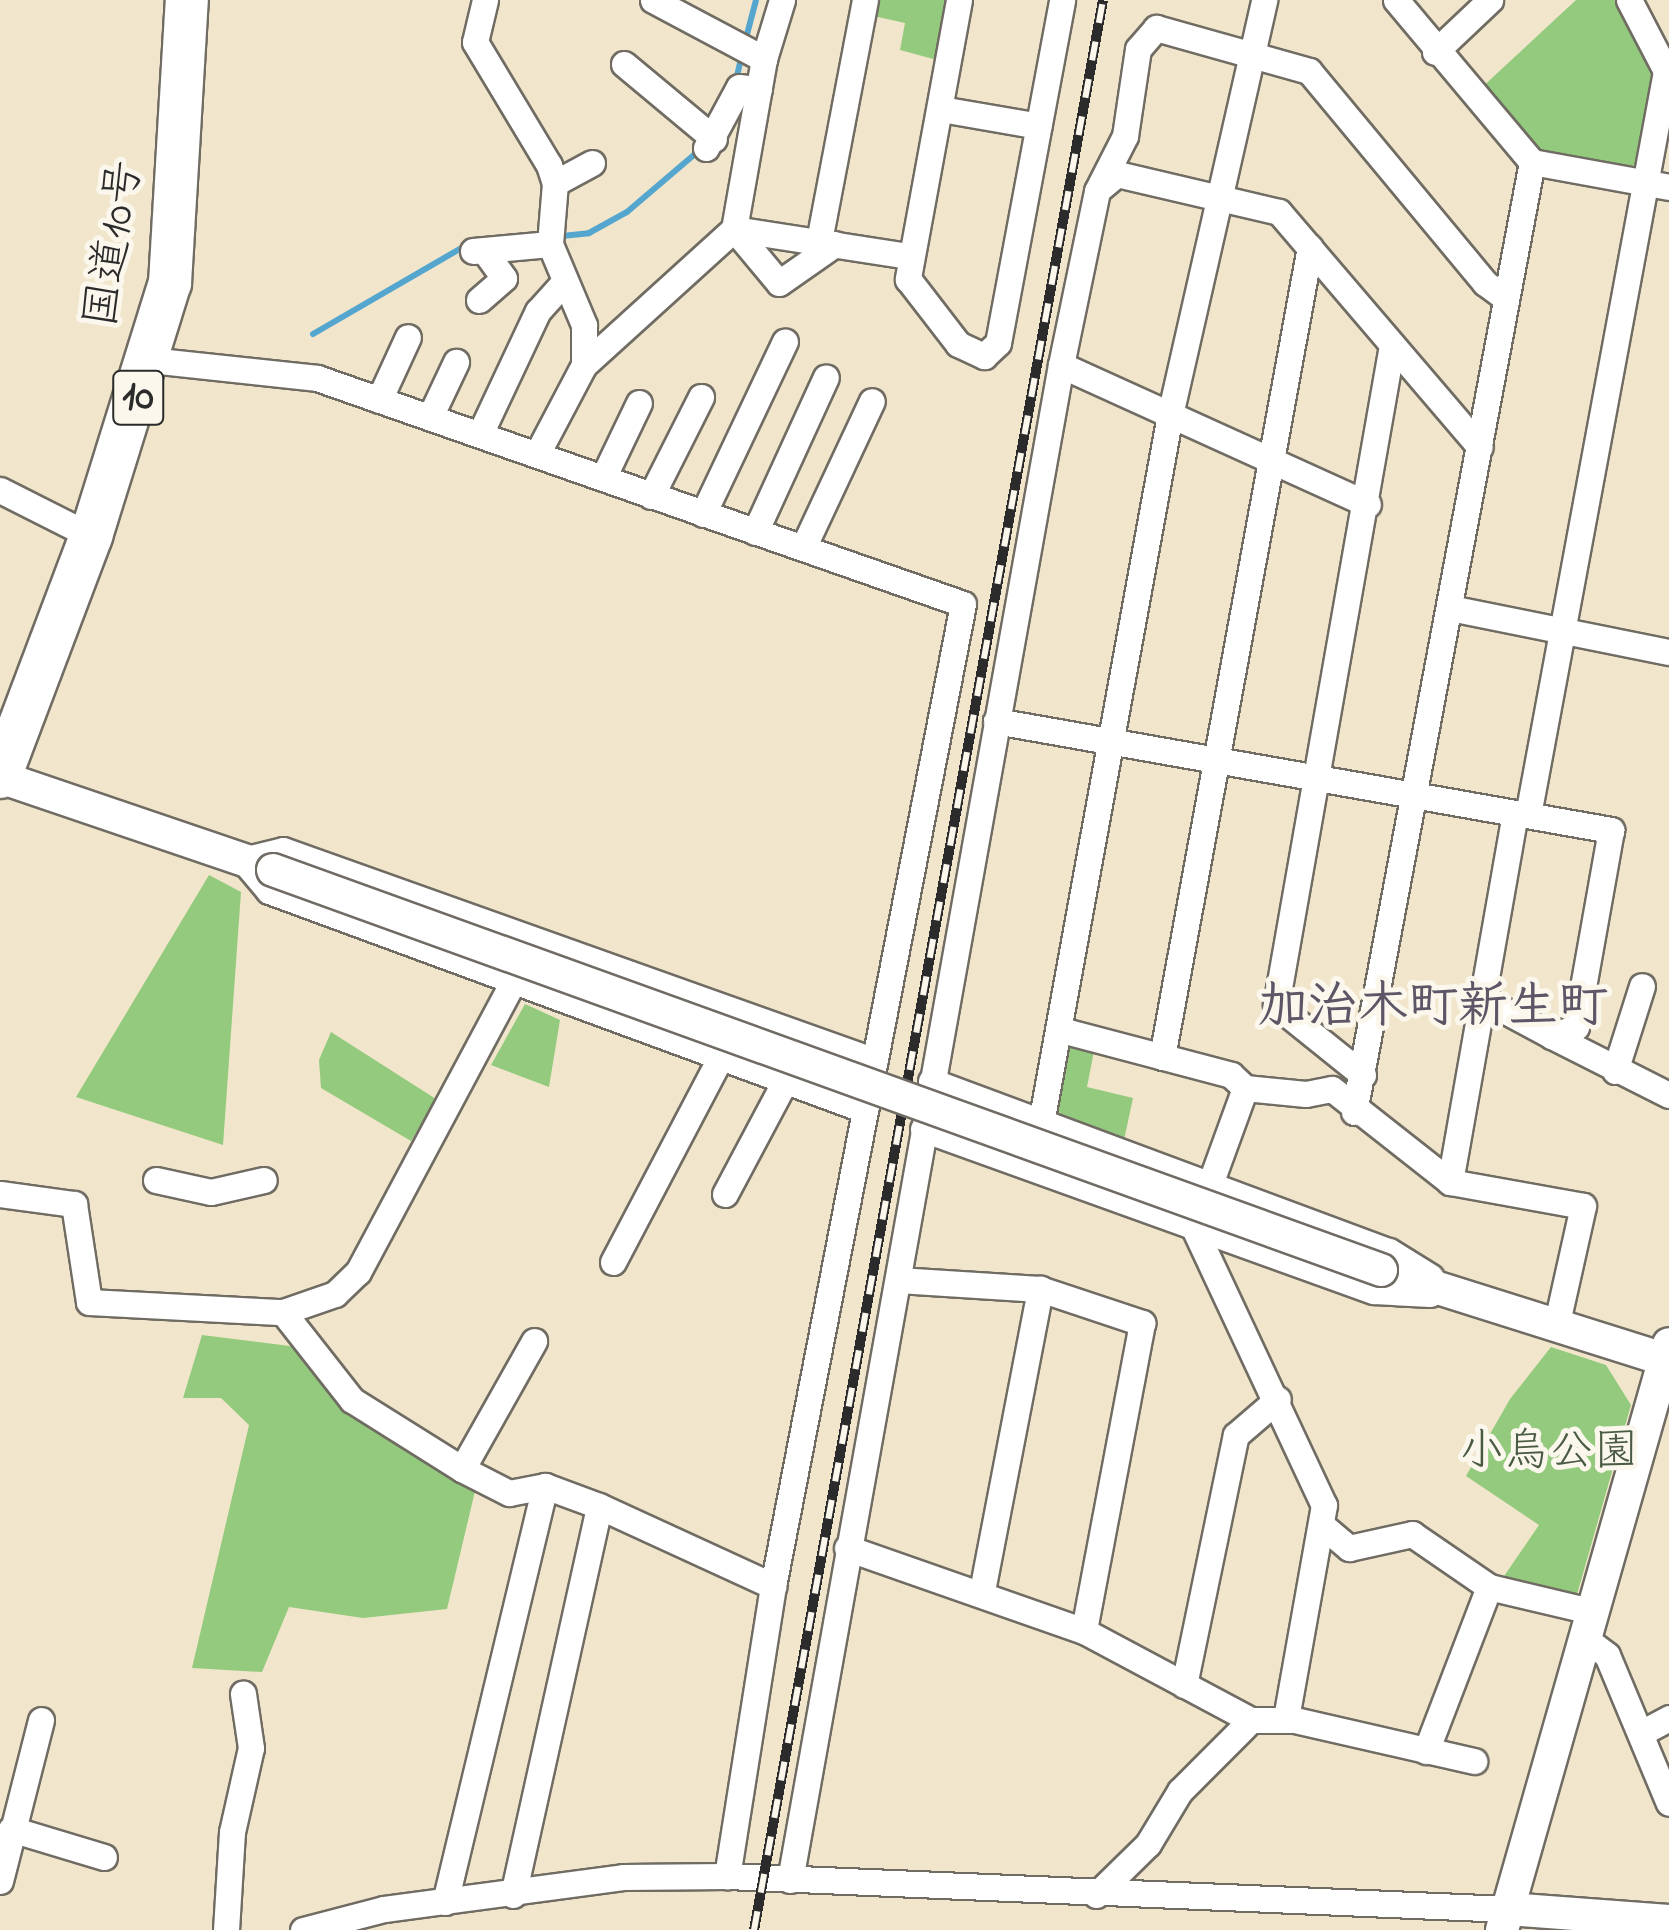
<!DOCTYPE html>
<html>
<head>
<meta charset="utf-8">
<style>
	body { margin:0 }
	#map { position:relative; width:1669px; height:1930px; overflow:hidden; background:#f1e6cb; font-family:"Indie Flower","Klee One",sans-serif }
	div>[style] { position:absolute }
	.green>* { inset:0; background:#93ca7d }
	.stream>* { height:6px; margin:-3px; padding:0 3px; transform-origin:3px; border-radius:3px; background:#54a6cf }
	.roads { filter:drop-shadow(2px 0 #706c63) drop-shadow(-2px 0 #706c63) drop-shadow(0 2px #706c63) drop-shadow(0 -2px #706c63) }
	.minor>* { height:25px; margin:-12.5px; padding:0 12.5px; transform-origin:12.5px; border-radius:12.5px; background:#fff }
	.tertiary>* { height:32px; margin:-16px; padding:0 16px; transform-origin:16px; border-radius:16px; background:#fff }
	.trunk>* { height:42px; margin:-21px; padding:0 21px; transform-origin:21px; border-radius:21px; background:#fff }
	.rail>* { height:10px; margin-top:-5px; transform-origin:0; background:repeating-linear-gradient(90deg,#fbf7ec 0 19px,#2b2b2b 0 38px); box-sizing:border-box; border-block:2px solid #2b2b2b }
	.bridges { filter:drop-shadow(2px 0 #706c63) drop-shadow(-2px 0 #706c63) drop-shadow(0 2px #706c63) drop-shadow(0 -2px #706c63) }
	.tertiary-bridge>* { height:32px; margin:-16px; padding:0 16px; transform-origin:16px; border-radius:16px; background:#fff }
	span { translate:-50% -50%; white-space:nowrap; text-align:center; line-height:1.15; -webkit-text-stroke:10px #fbf7ec; paint-order:stroke }
	.shield-label span { padding:2px 8px; background:#fbf7ec; border:2px solid; border-radius:8px; -webkit-text-stroke-width:0 }
	.shield-label { font-size:42px; color:#2b2b2b; font-weight:700 }
	.street-label { font-size:45px; color:#2b2b2b }
	.park-label { font-size:45px; color:#4a5b44 }
	.quarter-label { font-size:50px; color:#5c5666; font-weight:700 }
</style>
</head>
<body>
<div id="map">
	<div class="green">
		<div style="clip-path:polygon(872px 0,948px 0,937px 60px,900px 50px,905px 23px,869px 15px)"></div>
		<div style="clip-path:polygon(1576px 0,1621px 0,1659px 71px,1638px 161px,1629px 170px,1536px 154px,1479px 90px)"></div>
		<div style="clip-path:polygon(209px 875px,241px 892px,223px 1145px,76px 1097px)"></div>
		<div style="clip-path:polygon(525px 1004px,560px 1020px,549px 1087px,491px 1065px)"></div>
		<div style="clip-path:polygon(331px 1032px,436px 1099px,411px 1141px,321px 1088px,319px 1060px)"></div>
		<div style="clip-path:polygon(1078px 1042px,1095px 1046px,1087px 1087px,1133px 1098px,1124px 1140px,1063px 1119px,1056px 1106px,1066px 1051px)"></div>
		<div style="clip-path:polygon(202px 1335px,314px 1349px,340px 1403px,476px 1487px,447px 1609px,363px 1618px,289px 1607px,262px 1672px,192px 1668px,249px 1425px,221px 1398px,183px 1398px)"></div>
		<div style="clip-path:polygon(1551px 1347px,1606px 1365px,1631px 1405px,1576px 1598px,1500px 1582px,1539px 1525px,1466px 1476px,1510px 1399px)"></div>
	</div>
	<div class="stream">
		<div style="left:745px;top:42px;width:43px;rotate:-75.3deg"></div>
		<div style="left:737px;top:76px;width:22px;rotate:-77deg"></div>
		<div style="left:562px;top:236px;width:27px;rotate:-6deg"></div>
		<div style="left:589px;top:233px;width:43px;rotate:-28.9deg"></div>
		<div style="left:627px;top:212px;width:89px;rotate:-40.5deg"></div>
		<div style="left:313px;top:334px;width:176px;rotate:-30.1deg"></div>
	</div>
	<div class="roads">
		<div class="minor">
			<div style="left:485px;top:0;width:43px;rotate:103.4deg"></div>
			<div style="left:475px;top:42px;width:144px;rotate:59deg"></div>
			<div style="left:549px;top:165px;width:19px;rotate:72deg"></div>
			<div style="left:555px;top:183px;width:61px;rotate:94.7deg"></div>
			<div style="left:550px;top:244px;width:88px;rotate:67.2deg"></div>
			<div style="left:584px;top:325px;width:40px;rotate:90deg"></div>
			<div style="left:653px;top:0;width:126px;rotate:28deg"></div>
			<div style="left:782px;top:0;width:62px;rotate:107deg"></div>
			<div style="left:764px;top:59px;width:173px;rotate:100deg"></div>
			<div style="left:734px;top:229px;width:177px;rotate:8.8deg"></div>
			<div style="left:959px;top:0;width:284px;rotate:100.4deg"></div>
			<div style="left:908px;top:279px;width:82px;rotate:52.4deg"></div>
			<div style="left:958px;top:344px;width:29px;rotate:25deg"></div>
			<div style="left:984px;top:356px;width:19px;rotate:-43deg"></div>
			<div style="left:998px;top:343px;width:349px;rotate:-79.4deg"></div>
			<div style="left:1396px;top:0;width:212px;rotate:50deg"></div>
			<div style="left:1532px;top:162px;width:139px;rotate:10.3deg"></div>
			<div style="left:1435px;top:52px;width:76px;rotate:-43.4deg"></div>
			<div style="left:624px;top:64px;width:117px;rotate:39.8deg"></div>
			<div style="left:941px;top:109px;width:99px;rotate:9.8deg"></div>
			<div style="left:706px;top:148px;width:69px;rotate:-61.6deg"></div>
			<div style="left:739px;top:87px;width:20px;rotate:6deg"></div>
			<div style="left:555px;top:183px;width:42px;rotate:-28.4deg"></div>
			<div style="left:1099px;top:189px;width:23px;rotate:-40deg"></div>
			<div style="left:1117px;top:174px;width:166px;rotate:13.2deg"></div>
			<div style="left:1279px;top:212px;width:309px;rotate:49.5deg"></div>
			<div style="left:819px;top:241px;width:245px;rotate:-79.2deg"></div>
			<div style="left:473px;top:251px;width:77px;rotate:-5.2deg"></div>
			<div style="left:479px;top:300px;width:33px;rotate:-41deg"></div>
			<div style="left:504px;top:278px;width:34px;rotate:-126deg"></div>
			<div style="left:149px;top:360px;width:169px;rotate:6.1deg"></div>
			<div style="left:317px;top:378px;width:684px;rotate:19.28deg"></div>
			<div style="left:963px;top:604px;width:1000px;rotate:100.95deg"></div>
			<div style="left:773px;top:1586px;width:294px;rotate:99deg"></div>
			<div style="left:1061px;top:365px;width:337px;rotate:24.4deg"></div>
			<div style="left:379px;top:400px;width:69px;rotate:-65.3deg"></div>
			<div style="left:430px;top:417px;width:61px;rotate:-64.7deg"></div>
			<div style="left:480px;top:434px;width:136px;rotate:-64.8deg"></div>
			<div style="left:538px;top:311px;width:36px;rotate:-48deg"></div>
			<div style="left:537px;top:454px;width:101px;rotate:-62.2deg"></div>
			<div style="left:584px;top:365px;width:202px;rotate:-42.2deg"></div>
			<div style="left:734px;top:229px;width:70px;rotate:50.2deg"></div>
			<div style="left:779px;top:283px;width:68px;rotate:-34.9deg"></div>
			<div style="left:603px;top:478px;width:83px;rotate:-64.4deg"></div>
			<div style="left:0;top:490px;width:102px;rotate:26.8deg"></div>
			<div style="left:651px;top:496px;width:111px;rotate:-63.2deg"></div>
			<div style="left:703px;top:514px;width:191px;rotate:-64.6deg"></div>
			<div style="left:755px;top:532px;width:170px;rotate:-65.4deg"></div>
			<div style="left:803px;top:548px;width:162px;rotate:-64.9deg"></div>
			<div style="left:1450px;top:608px;width:223px;rotate:11.4deg"></div>
			<div style="left:996px;top:721px;width:625px;rotate:10.05deg"></div>
			<div style="left:1611px;top:830px;width:200px;rotate:100.1deg"></div>
			<div style="left:1576px;top:1027px;width:26px;rotate:159deg"></div>
			<div style="left:1552px;top:1036px;width:131px;rotate:26.8deg"></div>
			<div style="left:1528px;top:815px;width:757px;rotate:-79.49deg"></div>
			<div style="left:1666px;top:71px;width:80px;rotate:-117.5deg"></div>
			<div style="left:1485px;top:1000px;width:76px;rotate:28.2deg"></div>
			<div style="left:1061px;top:1030px;width:176px;rotate:14.8deg"></div>
			<div style="left:1231px;top:1075px;width:19px;rotate:43deg"></div>
			<div style="left:1245px;top:1088px;width:61px;rotate:5.6deg"></div>
			<div style="left:1306px;top:1094px;width:26px;rotate:-11deg"></div>
			<div style="left:1332px;top:1089px;width:150px;rotate:38.2deg"></div>
			<div style="left:1450px;top:1182px;width:135px;rotate:10.2deg"></div>
			<div style="left:1583px;top:1206px;width:124px;rotate:102.6deg"></div>
			<div style="left:1162px;top:1057px;width:823px;rotate:-79.65deg"></div>
			<div style="left:1615px;top:1071px;width:89px;rotate:-72.4deg"></div>
			<div style="left:1363px;top:1075px;width:112px;rotate:-141.2deg"></div>
			<div style="left:1276px;top:1005px;width:670px;rotate:-80.03deg"></div>
			<div style="left:931px;top:1081px;width:489px;rotate:20.4deg"></div>
			<div style="left:1389px;top:1251px;width:49px;rotate:31.8deg"></div>
			<div style="left:1245px;top:1088px;width:149px;rotate:110deg"></div>
			<div style="left:1194px;top:1228px;width:306px;rotate:64.9deg"></div>
			<div style="left:1324px;top:1505px;width:217px;rotate:100.1deg"></div>
			<div style="left:865px;top:1110px;width:635px;rotate:-159.82deg"></div>
			<div style="left:269px;top:891px;width:40px;rotate:-130deg"></div>
			<div style="left:243px;top:860px;width:41px;rotate:-14deg"></div>
			<div style="left:283px;top:850px;width:628px;rotate:19.62deg"></div>
			<div style="left:1354px;top:1112px;width:967px;rotate:-79.39deg"></div>
			<div style="left:923px;top:1129px;width:479px;rotate:19.8deg"></div>
			<div style="left:1374px;top:1291px;width:56px;rotate:3.1deg"></div>
			<div style="left:1033px;top:1167px;width:764px;rotate:-79.68deg"></div>
			<div style="left:1170px;top:415px;width:426px;rotate:-77.2deg"></div>
			<div style="left:156px;top:1180px;width:56px;rotate:12.3deg"></div>
			<div style="left:211px;top:1192px;width:54px;rotate:-12.8deg"></div>
			<div style="left:1450px;top:1182px;width:374px;rotate:-80deg"></div>
			<div style="left:0;top:1194px;width:75px;rotate:7.7deg"></div>
			<div style="left:74px;top:1204px;width:99px;rotate:81.3deg"></div>
			<div style="left:89px;top:1302px;width:194px;rotate:3deg"></div>
			<div style="left:283px;top:1312px;width:55px;rotate:-19.1deg"></div>
			<div style="left:335px;top:1294px;width:32px;rotate:-44deg"></div>
			<div style="left:358px;top:1272px;width:344px;rotate:-61.9deg"></div>
			<div style="left:725px;top:1194px;width:145px;rotate:-62deg"></div>
			<div style="left:613px;top:1262px;width:233px;rotate:-62.3deg"></div>
			<div style="left:898px;top:1280px;width:142px;rotate:3.6deg"></div>
			<div style="left:1040px;top:1289px;width:108px;rotate:18.4deg"></div>
			<div style="left:1142px;top:1323px;width:313px;rotate:100.7deg"></div>
			<div style="left:283px;top:1312px;width:112px;rotate:51.9deg"></div>
			<div style="left:352px;top:1400px;width:130px;rotate:32.1deg"></div>
			<div style="left:462px;top:1469px;width:53px;rotate:27.1deg"></div>
			<div style="left:509px;top:1493px;width:37px;rotate:-11deg"></div>
			<div style="left:545px;top:1486px;width:58px;rotate:20.3deg"></div>
			<div style="left:599px;top:1506px;width:192px;rotate:24.7deg"></div>
			<div style="left:462px;top:1469px;width:147px;rotate:-60.6deg"></div>
			<div style="left:1324px;top:1527px;width:33px;rotate:40deg"></div>
			<div style="left:1349px;top:1548px;width:65px;rotate:-12.5deg"></div>
			<div style="left:1412px;top:1534px;width:93px;rotate:34.5deg"></div>
			<div style="left:1489px;top:1587px;width:109px;rotate:13.3deg"></div>
			<div style="left:847px;top:1548px;width:251px;rotate:19.3deg"></div>
			<div style="left:1084px;top:1631px;width:189px;rotate:28.1deg"></div>
			<div style="left:1251px;top:1720px;width:44px"></div>
			<div style="left:1295px;top:1720px;width:184px;rotate:12.9deg"></div>
			<div style="left:982px;top:1591px;width:308px;rotate:-79.1deg"></div>
			<div style="left:1587px;top:1640px;width:25px;rotate:37deg"></div>
			<div style="left:1607px;top:1655px;width:160px;rotate:67.3deg"></div>
			<div style="left:1184px;top:1685px;width:255px;rotate:-78.3deg"></div>
			<div style="left:1236px;top:1435px;width:55px;rotate:-40.6deg"></div>
			<div style="left:1641px;top:1733px;width:32px;rotate:-28deg"></div>
			<div style="left:1426px;top:1751px;width:176px;rotate:-69deg"></div>
			<div style="left:11px;top:1829px;width:97px;rotate:16.8deg"></div>
			<div style="left:790px;top:1880px;width:1539px;rotate:-79.86deg"></div>
			<div style="left:1061px;top:365px;width:178px;rotate:-78.3deg"></div>
			<div style="left:1097px;top:191px;width:62px;rotate:-63deg"></div>
			<div style="left:1125px;top:136px;width:88px;rotate:-81.5deg"></div>
			<div style="left:1138px;top:49px;width:28px;rotate:-49deg"></div>
			<div style="left:1156px;top:28px;width:159px;rotate:15.7deg"></div>
			<div style="left:1309px;top:71px;width:276px;rotate:50.3deg"></div>
			<div style="left:1485px;top:283px;width:26px;rotate:36deg"></div>
			<div style="left:0;top:1881px;width:166px;rotate:-75.7deg"></div>
			<div style="left:513px;top:1895px;width:398px;rotate:-77.5deg"></div>
			<div style="left:1096px;top:1895px;width:73px;rotate:-44.4deg"></div>
			<div style="left:1148px;top:1844px;width:62px;rotate:-58.9deg"></div>
			<div style="left:1180px;top:1791px;width:100px;rotate:-45deg"></div>
			<div style="left:445px;top:1902px;width:428px;rotate:-76.5deg"></div>
			<div style="left:226px;top:1930px;width:98px;rotate:-86.5deg"></div>
			<div style="left:232px;top:1832px;width:86px;rotate:-77.3deg"></div>
			<div style="left:251px;top:1748px;width:55px;rotate:-98.4deg"></div>
			<div style="left:303px;top:1930px;width:84px;rotate:-14.5deg"></div>
			<div style="left:384px;top:1909px;width:241px;rotate:-7.6deg"></div>
			<div style="left:623px;top:1877px;width:104px;rotate:-0.6deg"></div>
			<div style="left:727px;top:1876px;width:782px;rotate:2.42deg"></div>
		</div>
		<div class="tertiary">
			<div style="left:0;top:777px;width:288px;rotate:18.8deg"></div>
			<div style="left:1381px;top:1270px;width:302px;rotate:17.5deg"></div>
			<div style="left:1508px;top:1909px;width:161px;rotate:4.3deg"></div>
			<div style="left:1502px;top:1930px;width:609px;rotate:-74.09deg"></div>
		</div>
		<div class="trunk">
			<div style="left:0;top:777px;width:258px;rotate:-69.3deg"></div>
			<div style="left:91px;top:536px;width:265px;rotate:-72.7deg"></div>
			<div style="left:170px;top:283px;width:284px;rotate:-86.6deg"></div>
		</div>
	</div>
	<div class="rail">
		<div style="left:754px;top:1930px;width:1961px;rotate:-79.75deg"></div>
	</div>
	<div class="bridges">
		<div class="tertiary-bridge">
			<div style="left:273px;top:870px;width:1178px;rotate:19.85deg"></div>
		</div>
	</div>
	<div class="shield-label">
		<span style="left:138px;top:398px">10</span>
	</div>
	<div class="street-label">
		<span style="left:116px;top:244px;rotate:-81deg">国道10号</span>
	</div>
	<div class="park-label">
		<span style="left:1549px;top:1454px">小烏公園</span>
	</div>
	<div class="quarter-label">
		<span style="left:1433px;top:1009px">加治木町新生町</span>
	</div>
</div>
</body>
</html>
